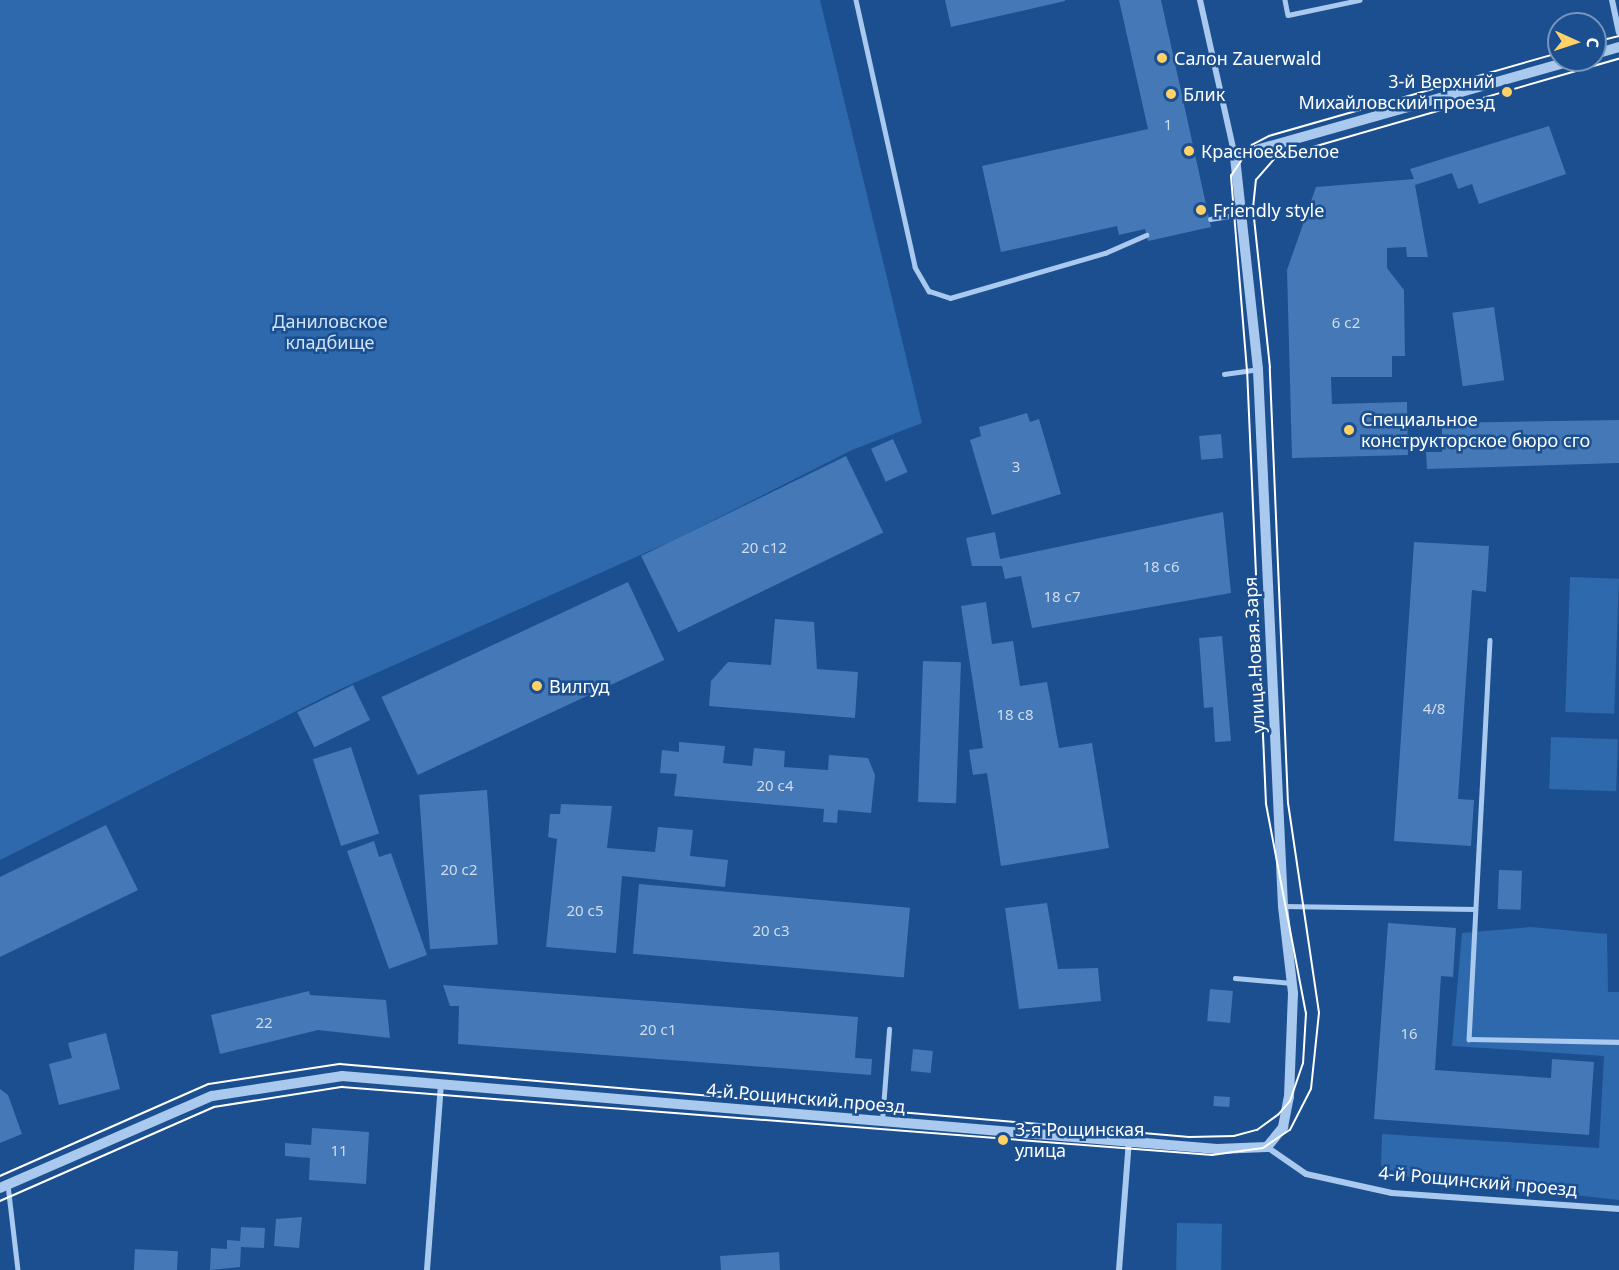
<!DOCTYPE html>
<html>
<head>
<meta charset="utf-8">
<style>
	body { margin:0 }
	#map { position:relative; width:1619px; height:1270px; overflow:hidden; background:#1b4f8f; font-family:"Noto Sans",sans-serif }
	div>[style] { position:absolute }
	.green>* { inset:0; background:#2e69ad; transform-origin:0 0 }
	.building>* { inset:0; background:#4478b7; transform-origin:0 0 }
	.service>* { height:4.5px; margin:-2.25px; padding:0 2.25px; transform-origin:2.25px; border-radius:2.25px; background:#a9c9ee }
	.minor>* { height:6px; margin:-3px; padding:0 3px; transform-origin:3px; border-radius:3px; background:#a9c9ee }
	.tertiary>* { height:10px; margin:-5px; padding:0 5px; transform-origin:5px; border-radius:5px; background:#a9c9ee }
	.tram>* { height:1.5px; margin:-0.75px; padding:0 0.75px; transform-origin:0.75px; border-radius:0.75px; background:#fff }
	.dots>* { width:16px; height:16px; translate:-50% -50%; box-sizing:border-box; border:3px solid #1b4f8f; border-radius:50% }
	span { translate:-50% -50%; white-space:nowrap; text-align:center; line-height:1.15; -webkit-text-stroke:5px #1b4f8f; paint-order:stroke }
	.number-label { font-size:15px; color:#d0dded }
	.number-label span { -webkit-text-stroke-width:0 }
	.poi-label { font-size:18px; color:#fff }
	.left { translate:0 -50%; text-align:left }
	.right { translate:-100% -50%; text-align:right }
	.park-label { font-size:18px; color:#cfe3fa }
	.street-label { font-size:18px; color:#fff }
	.north { position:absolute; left:1547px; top:12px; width:60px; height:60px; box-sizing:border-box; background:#1b4f8f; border:2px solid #7695bc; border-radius:50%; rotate:93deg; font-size:16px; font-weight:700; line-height:24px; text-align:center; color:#fff }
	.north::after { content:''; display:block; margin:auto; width:21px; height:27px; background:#ffd166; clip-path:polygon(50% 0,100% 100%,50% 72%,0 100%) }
</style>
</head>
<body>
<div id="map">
	<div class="green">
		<div style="clip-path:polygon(0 0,820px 0,922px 423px,852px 450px,674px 540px,336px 691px,0 860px)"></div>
		<div style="left:1570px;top:577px;width:49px;height:135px;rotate:2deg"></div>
		<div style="left:1551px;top:737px;width:67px;height:52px;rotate:2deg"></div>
		<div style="clip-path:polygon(1531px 927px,1607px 934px,1608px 992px,1619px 992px,1619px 1200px,1409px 1177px,1381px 1166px,1382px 1134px,1599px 1148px,1604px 1056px,1452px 1046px,1462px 933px)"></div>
		<div style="left:1177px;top:1223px;width:45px;height:47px;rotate:1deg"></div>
	</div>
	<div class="building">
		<div style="clip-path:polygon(945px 0,1065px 0,1065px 1px,951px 27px)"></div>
		<div style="clip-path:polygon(1119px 0,1161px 0,1211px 227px,1148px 241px,1145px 229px,1119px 235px,1117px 226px,1001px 252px,982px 166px,1148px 129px)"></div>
		<div style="clip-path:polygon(1549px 126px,1566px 174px,1479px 204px,1472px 184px,1458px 189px,1452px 173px,1415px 185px,1428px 257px,1407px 257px,1406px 247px,1387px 248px,1387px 268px,1404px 290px,1405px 356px,1392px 356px,1392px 377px,1331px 377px,1332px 404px,1407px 402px,1408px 455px,1292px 458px,1287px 270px,1316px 187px,1414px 179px,1410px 169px)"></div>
		<div style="left:1494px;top:307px;width:74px;height:42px;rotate:82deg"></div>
		<div style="clip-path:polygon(1027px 413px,1030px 422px,1039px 419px,1061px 494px,992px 515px,970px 440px,981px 436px,979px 427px)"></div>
		<div style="clip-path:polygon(1619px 420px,1619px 463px,1427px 469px,1426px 452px,1442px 452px,1442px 423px)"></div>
		<div style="left:1221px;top:434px;width:24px;height:22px;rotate:85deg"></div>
		<div style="left:893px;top:439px;width:36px;height:24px;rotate:66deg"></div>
		<div style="left:846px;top:456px;width:85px;height:228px;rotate:64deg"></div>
		<div style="clip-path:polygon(1223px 512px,1231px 593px,1032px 628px,1021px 576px,1005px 579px,1002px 566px,972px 566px,966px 538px,995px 532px,1000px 559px)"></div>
		<div style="clip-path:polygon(1414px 542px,1489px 546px,1486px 592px,1472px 590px,1458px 799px,1474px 800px,1471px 846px,1394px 841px)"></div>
		<div style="left:628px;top:582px;width:86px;height:272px;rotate:65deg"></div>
		<div style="clip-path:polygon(986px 602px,992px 644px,1013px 641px,1020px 686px,1047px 682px,1059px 748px,1092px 743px,1109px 848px,1001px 866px,987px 773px,973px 775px,969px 750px,983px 748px,961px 606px)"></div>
		<div style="clip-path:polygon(775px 619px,814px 622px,817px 669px,858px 672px,855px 718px,709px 706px,711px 681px,728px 662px,771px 665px)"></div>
		<div style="clip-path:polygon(1222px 636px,1231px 741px,1215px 742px,1213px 707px,1204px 708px,1199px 638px)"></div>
		<div style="left:923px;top:661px;width:38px;height:141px;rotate:2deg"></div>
		<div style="left:353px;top:685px;width:39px;height:62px;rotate:64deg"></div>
		<div style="clip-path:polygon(679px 742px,725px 746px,723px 763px,752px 766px,754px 748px,785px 751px,784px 767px,828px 770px,829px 755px,868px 758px,875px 775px,871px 813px,838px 810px,837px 823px,823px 822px,824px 809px,674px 796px,677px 774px,660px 773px,662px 750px,679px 752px)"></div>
		<div style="left:351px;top:747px;width:91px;height:40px;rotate:72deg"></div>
		<div style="left:487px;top:790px;width:155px;height:68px;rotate:86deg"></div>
		<div style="clip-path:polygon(561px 804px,612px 806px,607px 848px,655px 852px,658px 827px,693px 830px,690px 856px,728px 860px,725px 887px,622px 876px,616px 953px,546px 947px,557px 839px,548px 837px,550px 814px,560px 814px)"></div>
		<div style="clip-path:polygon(106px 825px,138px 890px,0 957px,0 877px)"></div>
		<div style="clip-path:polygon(374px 841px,379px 857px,391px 853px,427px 955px,389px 969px,347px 851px)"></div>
		<div style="left:1499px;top:870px;width:23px;height:39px;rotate:2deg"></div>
		<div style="left:639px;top:884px;width:272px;height:70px;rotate:5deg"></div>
		<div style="clip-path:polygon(1047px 903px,1058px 969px,1098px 968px,1101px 1001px,1019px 1009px,1005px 908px)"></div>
		<div style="clip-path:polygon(1388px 923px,1456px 928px,1453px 977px,1441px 976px,1435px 1070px,1551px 1078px,1552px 1059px,1594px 1062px,1589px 1135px,1374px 1119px)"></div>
		<div style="clip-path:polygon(443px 985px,858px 1017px,855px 1058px,872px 1059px,871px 1075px,458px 1044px,459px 1006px,450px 1006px)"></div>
		<div style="left:1210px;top:989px;width:23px;height:32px;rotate:5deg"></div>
		<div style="clip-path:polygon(309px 991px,310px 995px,386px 1000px,390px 1038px,318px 1030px,220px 1054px,211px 1015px)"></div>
		<div style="clip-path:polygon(106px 1033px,120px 1089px,59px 1105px,49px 1064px,72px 1058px,68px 1043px)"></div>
		<div style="left:913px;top:1049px;width:20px;height:22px;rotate:6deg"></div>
		<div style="clip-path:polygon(0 1089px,8px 1095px,22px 1134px,0 1143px)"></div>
		<div style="left:1214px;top:1096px;width:16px;height:10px;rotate:4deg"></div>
		<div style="clip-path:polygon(312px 1128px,369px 1132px,366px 1184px,309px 1180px,310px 1158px,285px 1156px,285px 1143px,311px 1145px)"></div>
		<div style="clip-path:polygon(302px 1217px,299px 1248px,274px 1246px,276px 1219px)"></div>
		<div style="clip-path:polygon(241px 1227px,265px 1228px,264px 1248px,241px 1247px,240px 1267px,210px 1270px,211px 1248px,227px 1249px,227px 1240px,240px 1241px)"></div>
		<div style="left:135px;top:1249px;width:43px;height:21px;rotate:3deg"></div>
		<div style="clip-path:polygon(779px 1252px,780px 1270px,721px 1270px,720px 1256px)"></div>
	</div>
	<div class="service">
		<div style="left:856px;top:0;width:273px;rotate:77.5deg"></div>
		<div style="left:915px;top:267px;width:28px;rotate:60deg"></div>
		<div style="left:929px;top:291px;width:22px;rotate:18deg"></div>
		<div style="left:950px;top:298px;width:161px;rotate:-16.2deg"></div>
		<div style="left:1105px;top:253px;width:45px;rotate:-23.7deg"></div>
		<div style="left:1285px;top:0;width:15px;rotate:79deg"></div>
		<div style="left:1288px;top:15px;width:73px;rotate:-11.9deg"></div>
		<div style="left:1210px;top:219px;width:32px;rotate:-9deg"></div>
		<div style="left:1224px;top:374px;width:34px;rotate:-8deg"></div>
		<div style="left:1490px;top:640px;width:400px;rotate:93deg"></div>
		<div style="left:1469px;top:1039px;width:150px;rotate:1.1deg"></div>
		<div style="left:1283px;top:906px;width:192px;rotate:0.9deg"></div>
		<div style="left:1235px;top:978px;width:57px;rotate:5deg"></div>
		<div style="left:882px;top:1121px;width:92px;rotate:-85.6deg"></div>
		<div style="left:8px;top:1185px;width:86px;rotate:83.3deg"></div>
	</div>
	<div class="minor">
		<div style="left:1200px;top:0;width:160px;rotate:77.4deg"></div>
		<div style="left:1612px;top:0;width:33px;rotate:78deg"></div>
		<div style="left:1267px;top:1147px;width:47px;rotate:34.7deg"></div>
		<div style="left:1306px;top:1174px;width:88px;rotate:12.5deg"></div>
		<div style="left:1392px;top:1193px;width:228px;rotate:4deg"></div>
		<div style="left:427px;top:1270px;width:187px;rotate:-85.7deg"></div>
		<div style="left:1119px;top:1270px;width:129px;rotate:-85.6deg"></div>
	</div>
	<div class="tertiary">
		<div style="left:1595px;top:54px;width:25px;rotate:-16deg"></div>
		<div style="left:0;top:1188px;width:231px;rotate:-23.5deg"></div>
		<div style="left:212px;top:1096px;width:132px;rotate:-8.7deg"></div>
		<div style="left:342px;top:1076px;width:878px;rotate:4.77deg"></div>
		<div style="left:1217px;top:1149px;width:50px;rotate:-2.3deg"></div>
		<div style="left:1267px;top:1147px;width:26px;rotate:-51deg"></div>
		<div style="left:1283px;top:1127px;width:31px;rotate:-79deg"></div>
		<div style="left:1289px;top:1097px;width:104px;rotate:-87.8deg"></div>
		<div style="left:1293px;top:993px;width:88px;rotate:-96.6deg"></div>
		<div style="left:1283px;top:906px;width:538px;rotate:-92.67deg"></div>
		<div style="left:1258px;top:369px;width:214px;rotate:-96.2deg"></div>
		<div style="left:1235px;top:156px;width:353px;rotate:-15.8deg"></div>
	</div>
	<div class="tram">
		<div style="left:1595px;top:42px;width:25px;rotate:-14deg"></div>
		<div style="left:0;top:1176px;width:228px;rotate:-23.8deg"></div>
		<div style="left:209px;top:1084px;width:133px;rotate:-8.7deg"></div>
		<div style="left:340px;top:1064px;width:852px;rotate:4.91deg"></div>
		<div style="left:1189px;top:1137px;width:45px;rotate:-1.3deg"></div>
		<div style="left:1234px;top:1136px;width:24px;rotate:-15deg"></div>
		<div style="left:1257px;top:1130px;width:26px;rotate:-36deg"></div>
		<div style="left:1278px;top:1115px;width:18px;rotate:-49deg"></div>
		<div style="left:1290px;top:1101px;width:39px;rotate:-71deg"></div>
		<div style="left:1303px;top:1064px;width:50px;rotate:-86.6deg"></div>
		<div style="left:1306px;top:1014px;width:214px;rotate:-100.8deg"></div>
		<div style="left:1266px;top:804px;width:433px;rotate:-92.5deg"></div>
		<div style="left:1247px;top:371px;width:196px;rotate:-94.7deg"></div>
		<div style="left:1231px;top:176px;width:37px;rotate:-56deg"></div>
		<div style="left:1252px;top:145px;width:19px;rotate:-28deg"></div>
		<div style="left:1269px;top:136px;width:302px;rotate:-16deg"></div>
		<div style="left:0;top:1201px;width:234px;rotate:-23.7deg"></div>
		<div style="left:214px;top:1107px;width:130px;rotate:-8.9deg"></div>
		<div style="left:342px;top:1087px;width:873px;rotate:4.47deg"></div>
		<div style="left:1212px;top:1155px;width:51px;rotate:-7.8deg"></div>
		<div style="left:1263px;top:1148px;width:32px;rotate:-34deg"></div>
		<div style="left:1290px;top:1130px;width:46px;rotate:-62.9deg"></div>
		<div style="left:1311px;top:1089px;width:76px;rotate:-84deg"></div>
		<div style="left:1319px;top:1013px;width:211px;rotate:-98.4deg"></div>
		<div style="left:1288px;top:804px;width:436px;rotate:-92.4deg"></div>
		<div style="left:1270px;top:368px;width:161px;rotate:-96.1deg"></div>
		<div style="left:1253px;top:208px;width:28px;rotate:-84deg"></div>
		<div style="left:1256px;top:180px;width:29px;rotate:-49deg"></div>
		<div style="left:1275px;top:158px;width:358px;rotate:-16.1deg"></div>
	</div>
	<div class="dots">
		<div style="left:1162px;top:58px;background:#ffd166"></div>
		<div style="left:1507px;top:92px;background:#ffd166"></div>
		<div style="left:1171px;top:94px;background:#ffd166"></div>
		<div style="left:1189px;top:151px;background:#ffd166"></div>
		<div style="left:1201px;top:210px;background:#ffd166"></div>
		<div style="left:1349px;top:430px;background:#ffd166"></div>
		<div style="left:537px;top:686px;background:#ffd166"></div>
		<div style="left:1003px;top:1140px;background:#ffd166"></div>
	</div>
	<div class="number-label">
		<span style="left:1168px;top:125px">1</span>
		<span style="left:1346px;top:323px">6 с2</span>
		<span style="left:1016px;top:467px">3</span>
		<span style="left:764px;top:548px">20 с12</span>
		<span style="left:1161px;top:567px">18 с6</span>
		<span style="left:1062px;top:597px">18 с7</span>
		<span style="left:1434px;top:709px">4/8</span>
		<span style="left:1015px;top:715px">18 с8</span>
		<span style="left:775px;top:786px">20 с4</span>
		<span style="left:459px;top:870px">20 с2</span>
		<span style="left:585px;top:911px">20 с5</span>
		<span style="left:771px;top:931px">20 с3</span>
		<span style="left:264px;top:1023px">22</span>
		<span style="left:658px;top:1030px">20 с1</span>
		<span style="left:1409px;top:1034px">16</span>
		<span style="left:339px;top:1151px">11</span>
	</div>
	<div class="poi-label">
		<span class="left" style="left:1174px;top:58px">Салон Zauerwald</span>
		<span class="right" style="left:1495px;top:92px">3-й Верхний<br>Михайловский проезд</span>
		<span class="left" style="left:1183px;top:94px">Блик</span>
		<span class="left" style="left:1201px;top:151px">Красное&amp;Белое</span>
		<span class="left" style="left:1213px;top:210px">Friendly style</span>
		<span class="left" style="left:1361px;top:430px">Специальное<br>конструкторское бюро сго</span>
		<span class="left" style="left:549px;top:686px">Вилгуд</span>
		<span class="left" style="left:1015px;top:1140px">3-я Рощинская<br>улица</span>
	</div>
	<div class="park-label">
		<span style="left:330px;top:332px">Даниловское<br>кладбище</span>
	</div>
	<div class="street-label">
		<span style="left:1254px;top:655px;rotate:-93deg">улица Новая Заря</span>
		<span style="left:806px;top:1098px;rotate:5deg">4-й Рощинский проезд</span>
		<span style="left:1478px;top:1181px;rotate:5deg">4-й Рощинский проезд</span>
	</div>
	<div class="north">С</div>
</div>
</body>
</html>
